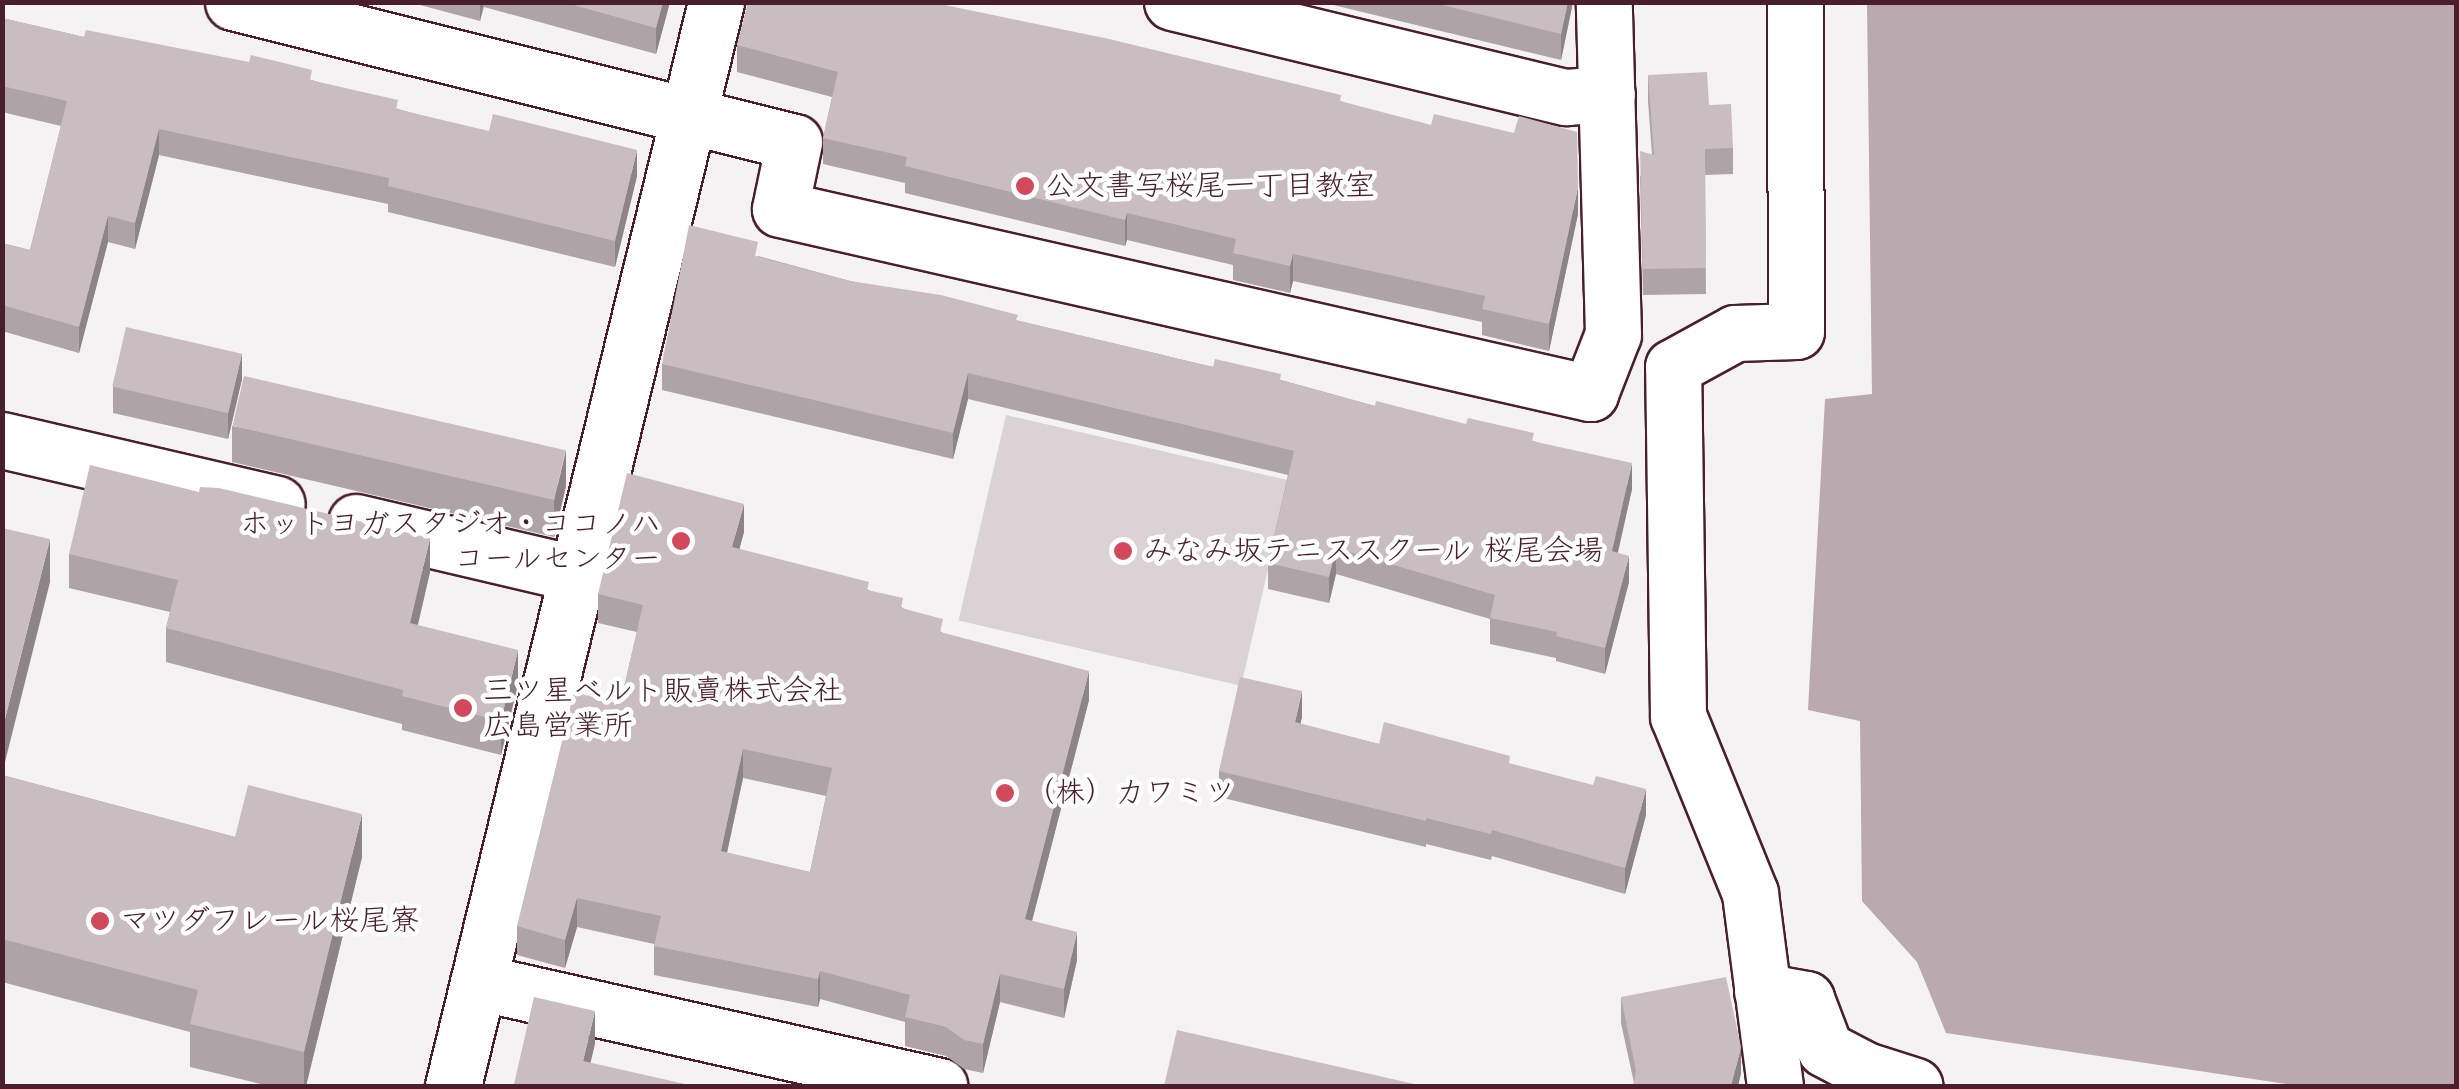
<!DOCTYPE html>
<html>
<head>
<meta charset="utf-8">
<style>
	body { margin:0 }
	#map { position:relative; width:2459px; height:1089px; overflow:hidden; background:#f4f2f2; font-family:"Architects Daughter","Klee One",sans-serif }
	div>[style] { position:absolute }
	.green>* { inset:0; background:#dbd2d5; transform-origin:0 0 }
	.water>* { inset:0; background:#baa9ae }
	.roads { filter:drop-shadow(2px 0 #4a1f2b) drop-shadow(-2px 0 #4a1f2b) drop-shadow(0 2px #4a1f2b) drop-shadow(0 -2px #4a1f2b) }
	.street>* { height:55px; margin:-27.5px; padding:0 27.5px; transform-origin:27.5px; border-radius:27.5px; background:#fff }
	.wall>* { inset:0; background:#aea3a6 }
	.shaded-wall>* { inset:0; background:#8d8487 }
	.building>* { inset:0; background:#cabdc1; transform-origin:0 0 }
	.dots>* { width:28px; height:28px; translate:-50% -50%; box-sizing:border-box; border:5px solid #fff; border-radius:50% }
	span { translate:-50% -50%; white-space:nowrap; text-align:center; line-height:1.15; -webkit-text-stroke:9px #fff; paint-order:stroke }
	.poi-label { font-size:30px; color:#4a1f2b }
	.left { translate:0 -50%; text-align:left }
	.right { translate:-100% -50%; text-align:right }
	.frame { position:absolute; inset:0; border:5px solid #4a1f2b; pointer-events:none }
</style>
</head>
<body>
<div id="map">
	<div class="green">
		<div style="left:1006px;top:415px;width:290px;height:211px;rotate:13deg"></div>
	</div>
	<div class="water">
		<div style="clip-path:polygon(1867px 3px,2456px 3px,2456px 1086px,2299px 1086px,1946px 1033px,1917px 962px,1862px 901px,1860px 721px,1808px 710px,1825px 399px,1872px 394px)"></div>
	</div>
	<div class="roads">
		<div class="street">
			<div style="left:233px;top:2px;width:578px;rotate:14.01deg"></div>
			<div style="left:794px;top:142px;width:68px;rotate:101.8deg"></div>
			<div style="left:780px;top:209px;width:831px;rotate:12.8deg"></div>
			<div style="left:1590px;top:393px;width:63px;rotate:-68.7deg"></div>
			<div style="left:1613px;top:334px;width:332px;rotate:-91.6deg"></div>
			<div style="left:1172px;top:2px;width:405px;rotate:13.6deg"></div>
			<div style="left:1566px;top:97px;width:41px;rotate:-4.2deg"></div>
			<div style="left:2px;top:440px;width:282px;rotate:13.1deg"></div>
			<div style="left:356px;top:522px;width:227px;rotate:13.2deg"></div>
			<div style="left:478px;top:982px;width:473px;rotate:12.7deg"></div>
			<div style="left:1762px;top:991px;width:45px;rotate:10.3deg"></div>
			<div style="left:1806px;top:999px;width:53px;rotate:69.2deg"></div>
			<div style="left:1825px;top:1049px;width:45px;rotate:27.7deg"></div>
			<div style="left:1865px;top:1070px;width:52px;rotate:17.7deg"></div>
			<div style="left:453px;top:1086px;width:1115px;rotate:-76.36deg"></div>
			<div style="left:1775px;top:1086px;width:195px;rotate:-97.4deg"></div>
			<div style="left:1750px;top:893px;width:191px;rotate:-112.1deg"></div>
			<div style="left:1678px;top:716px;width:349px;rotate:-90.8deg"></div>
			<div style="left:1673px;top:367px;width:71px;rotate:-28.7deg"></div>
			<div style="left:1735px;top:333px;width:61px;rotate:-1.9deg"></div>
			<div style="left:1796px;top:331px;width:329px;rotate:-90.2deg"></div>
		</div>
	</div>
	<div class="wall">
		<div style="clip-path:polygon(420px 2px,670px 2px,656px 54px,484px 7px,480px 21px,420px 5px)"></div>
		<div style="clip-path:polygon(931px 2px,1341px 101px,1578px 214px,1549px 351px,1482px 335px,1482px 322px,1293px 281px,1290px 293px,1233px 280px,1233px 265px,1127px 240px,1125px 246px,905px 193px,905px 183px,823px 164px,823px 138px,832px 97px,737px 72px,737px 45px)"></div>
		<div style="clip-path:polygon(1321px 2px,1573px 2px,1561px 60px)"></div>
		<div style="clip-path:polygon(2px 18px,84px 37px,312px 80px,398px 109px,637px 176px,615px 267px,388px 212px,388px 204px,159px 155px,135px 249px,108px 242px,79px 353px,2px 331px,2px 243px,30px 250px,61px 126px,2px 112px)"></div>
		<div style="clip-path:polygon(1648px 75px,1709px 105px,1733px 148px,1733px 174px,1705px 175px,1706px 294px,1643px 295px,1640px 177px,1652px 154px,1648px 101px)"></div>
		<div style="clip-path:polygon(758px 256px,850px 281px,1213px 367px,1281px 380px,1375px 406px,1534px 441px,1632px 489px,1618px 553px,1629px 582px,1605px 674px,1556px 661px,1556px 658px,1490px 644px,1490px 619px,1336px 574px,1329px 603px,1268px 589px,1268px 563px,1288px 475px,968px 399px,953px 459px,662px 390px,662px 364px)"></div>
		<div style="clip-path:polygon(242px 379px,228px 439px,113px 413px,113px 387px)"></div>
		<div style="clip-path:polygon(232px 426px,566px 486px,554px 537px,232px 462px)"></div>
		<div style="clip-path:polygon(evenodd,744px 532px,739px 549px,869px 590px,903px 608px,943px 633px,1089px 700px,1032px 921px,1077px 960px,1064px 1018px,1000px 1002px,983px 1073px,964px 1069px,946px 1056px,905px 1046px,905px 1022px,820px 999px,818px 1007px,654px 975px,654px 944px,577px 927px,565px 968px,517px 955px,517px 926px,620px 704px,637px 632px,598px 623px,598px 594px,744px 532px,743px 778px,826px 796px,810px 872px,727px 853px,743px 778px)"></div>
		<div style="clip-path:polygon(69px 554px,430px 572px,418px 625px,518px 684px,501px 755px,402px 730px,402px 724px,166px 662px,166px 628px,170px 612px,69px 588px)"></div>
		<div style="clip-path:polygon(1302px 717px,1300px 724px,1379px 744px,1510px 764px,1646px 815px,1625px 894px,1492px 856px,1491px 860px,1426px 844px,1426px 847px,1219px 797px,1219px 771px)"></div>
		<div style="clip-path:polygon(2px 775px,235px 837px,362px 857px,306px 1086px,269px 1086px,190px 1067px,190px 1032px,2px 982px)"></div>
		<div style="clip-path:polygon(1621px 997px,1741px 1073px,1738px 1086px,1633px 1086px,1634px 1083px,1621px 1023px)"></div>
	</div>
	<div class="shaded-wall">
		<div style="clip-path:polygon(480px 2px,484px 2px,480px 21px)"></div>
		<div style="clip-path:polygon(663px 2px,670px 2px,656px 54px,656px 28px)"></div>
		<div style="clip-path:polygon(1568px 2px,1573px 2px,1561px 60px,1561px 34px)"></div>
		<div style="clip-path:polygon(159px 129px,159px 155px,135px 249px,135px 223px)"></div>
		<div style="clip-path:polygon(637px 150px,637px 176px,615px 267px,615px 241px)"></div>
		<div style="clip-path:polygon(1578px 187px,1578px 214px,1549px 351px,1549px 324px)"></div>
		<div style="clip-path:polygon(1127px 213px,1127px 240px,1125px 246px,1125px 220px)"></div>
		<div style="clip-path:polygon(108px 216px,108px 242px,79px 353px,79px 327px)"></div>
		<div style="clip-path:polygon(1293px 254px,1293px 281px,1290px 293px,1290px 266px)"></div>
		<div style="clip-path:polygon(242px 353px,242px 379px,228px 439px,228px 413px)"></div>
		<div style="clip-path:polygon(968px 373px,968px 399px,953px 459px,953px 433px)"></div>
		<div style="clip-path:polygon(566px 450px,566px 486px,554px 537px,554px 501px)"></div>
		<div style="clip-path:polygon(1632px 463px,1632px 489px,1612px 577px,1612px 551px)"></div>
		<div style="clip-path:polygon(744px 504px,744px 532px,732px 576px,732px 547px)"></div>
		<div style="clip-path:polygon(430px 538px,430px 572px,410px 657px,410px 623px)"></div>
		<div style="clip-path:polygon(50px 539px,50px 582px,2px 774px,2px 731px)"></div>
		<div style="clip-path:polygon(1336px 548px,1336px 574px,1329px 603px,1329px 577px)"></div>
		<div style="clip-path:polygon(1629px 556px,1629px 582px,1605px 674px,1605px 648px)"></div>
		<div style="clip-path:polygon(518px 650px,518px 684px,501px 755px,501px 721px)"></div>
		<div style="clip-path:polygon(1089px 671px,1089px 700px,1025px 948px,1025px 919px)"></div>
		<div style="clip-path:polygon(1302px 691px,1302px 717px,1295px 748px,1295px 722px)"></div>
		<div style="clip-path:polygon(743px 749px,743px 778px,721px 880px,721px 851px)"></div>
		<div style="clip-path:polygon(1646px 789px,1646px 815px,1625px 894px,1625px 868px)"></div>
		<div style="clip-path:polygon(362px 814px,362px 857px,306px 1086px,304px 1086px,304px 1052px)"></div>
		<div style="clip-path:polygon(577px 898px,577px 927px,565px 968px,565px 940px)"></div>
		<div style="clip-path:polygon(1077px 932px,1077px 960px,1064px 1018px,1064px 989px)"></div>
		<div style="clip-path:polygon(820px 971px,820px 999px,818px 1007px,818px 979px)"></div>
		<div style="clip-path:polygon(1000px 974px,1000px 1002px,983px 1073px,983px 1044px)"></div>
		<div style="clip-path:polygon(595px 1011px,595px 1044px,585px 1086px,583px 1061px)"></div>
		<div style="clip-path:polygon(1741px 1047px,1741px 1073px,1738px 1086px,1731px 1086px)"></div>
	</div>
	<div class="building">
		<div style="clip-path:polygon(563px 2px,663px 2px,656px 28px)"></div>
		<div style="clip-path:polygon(748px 2px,930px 2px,1109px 39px,1341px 95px,1340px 101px,1431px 125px,1434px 114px,1514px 133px,1519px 116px,1577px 132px,1578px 187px,1549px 324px,1482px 309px,1485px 296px,1293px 254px,1290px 266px,1233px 253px,1236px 239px,1127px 213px,1125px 220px,905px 166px,907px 157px,823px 138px,838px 72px,737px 45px)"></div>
		<div style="clip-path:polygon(1430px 2px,1568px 2px,1561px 34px)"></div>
		<div style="clip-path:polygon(2px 18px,84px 37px,86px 30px,249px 62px,251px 55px,312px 70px,310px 80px,398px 100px,396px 109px,489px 131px,493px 114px,637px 150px,615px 241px,388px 186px,389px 178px,159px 129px,135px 223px,108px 216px,79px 327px,2px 305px,2px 243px,30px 250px,67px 101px,2px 86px)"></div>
		<div style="clip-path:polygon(1707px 72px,1709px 105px,1731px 104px,1733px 148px,1705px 149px,1706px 268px,1643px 269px,1640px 151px,1654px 155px,1648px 75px)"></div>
		<div style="clip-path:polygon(689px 225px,758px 242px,755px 256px,850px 281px,941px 295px,1018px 315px,1016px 320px,1213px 367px,1215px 359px,1281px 374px,1280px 380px,1375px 406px,1376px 401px,1466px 424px,1468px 418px,1534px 433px,1532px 441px,1632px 463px,1612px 551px,1629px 556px,1605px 648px,1556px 636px,1557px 632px,1490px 618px,1495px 595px,1336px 548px,1329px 577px,1268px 563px,1294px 451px,968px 373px,953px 433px,662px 364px)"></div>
		<div style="left:126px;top:327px;width:119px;height:61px;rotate:13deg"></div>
		<div style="left:244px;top:376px;width:330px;height:51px;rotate:13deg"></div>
		<div style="clip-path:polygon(90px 465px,199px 492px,200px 487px,219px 488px,430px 538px,410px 623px,518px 650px,501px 721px,402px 696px,403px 690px,166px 628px,178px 580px,69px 554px)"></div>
		<div style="clip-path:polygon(evenodd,627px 473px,744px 504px,732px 547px,869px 582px,867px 590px,903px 598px,901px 608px,943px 619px,940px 632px,1089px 671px,1025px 919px,1077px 932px,1064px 989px,1000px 974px,983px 1044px,964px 1040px,946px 1027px,905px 1017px,910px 995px,820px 971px,818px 979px,654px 946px,661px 916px,577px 898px,565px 940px,517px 926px,574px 692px,620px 704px,643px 605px,598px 594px,627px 473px,743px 749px,832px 768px,810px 872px,721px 851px,743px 749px)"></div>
		<div style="clip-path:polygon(2px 528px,50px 539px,2px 731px)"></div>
		<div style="clip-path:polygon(1240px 677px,1302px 691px,1295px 722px,1379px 744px,1384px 722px,1510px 756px,1509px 763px,1593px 785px,1596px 776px,1646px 789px,1625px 868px,1492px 830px,1491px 834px,1426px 818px,1426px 821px,1219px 771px)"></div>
		<div style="clip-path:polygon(2px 775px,235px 837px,248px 785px,362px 814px,304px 1052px,190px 1024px,198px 990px,2px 939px)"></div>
		<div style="clip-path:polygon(1726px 977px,1741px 1047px,1731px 1086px,1633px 1086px,1636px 1071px,1621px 997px)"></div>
		<div style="clip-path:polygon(534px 997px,595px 1011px,583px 1061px,694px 1086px,518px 1086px,519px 1085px,514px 1084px)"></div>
		<div style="clip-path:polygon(1177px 1030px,1423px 1086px,1164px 1086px)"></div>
	</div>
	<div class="dots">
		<div style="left:1025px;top:186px;background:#d1495b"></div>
		<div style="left:681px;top:541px;background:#d1495b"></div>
		<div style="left:1123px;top:551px;background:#d1495b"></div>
		<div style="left:463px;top:708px;background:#d1495b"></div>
		<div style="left:1005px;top:793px;background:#d1495b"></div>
		<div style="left:100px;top:921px;background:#d1495b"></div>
	</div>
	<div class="poi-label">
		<span class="left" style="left:1045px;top:186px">公文書写桜尾一丁目教室</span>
		<span class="right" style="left:661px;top:541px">ホットヨガスタジオ・ココノハ<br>コールセンター</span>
		<span class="left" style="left:1143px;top:551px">みなみ坂テニススクール 桜尾会場</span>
		<span class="left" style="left:483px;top:708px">三ツ星ベルト販賣株式会社<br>広島営業所</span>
		<span class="left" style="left:1025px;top:793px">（株）カワミツ</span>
		<span class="left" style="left:120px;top:921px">マツダフレール桜尾寮</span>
	</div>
	<div class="frame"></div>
</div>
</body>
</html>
